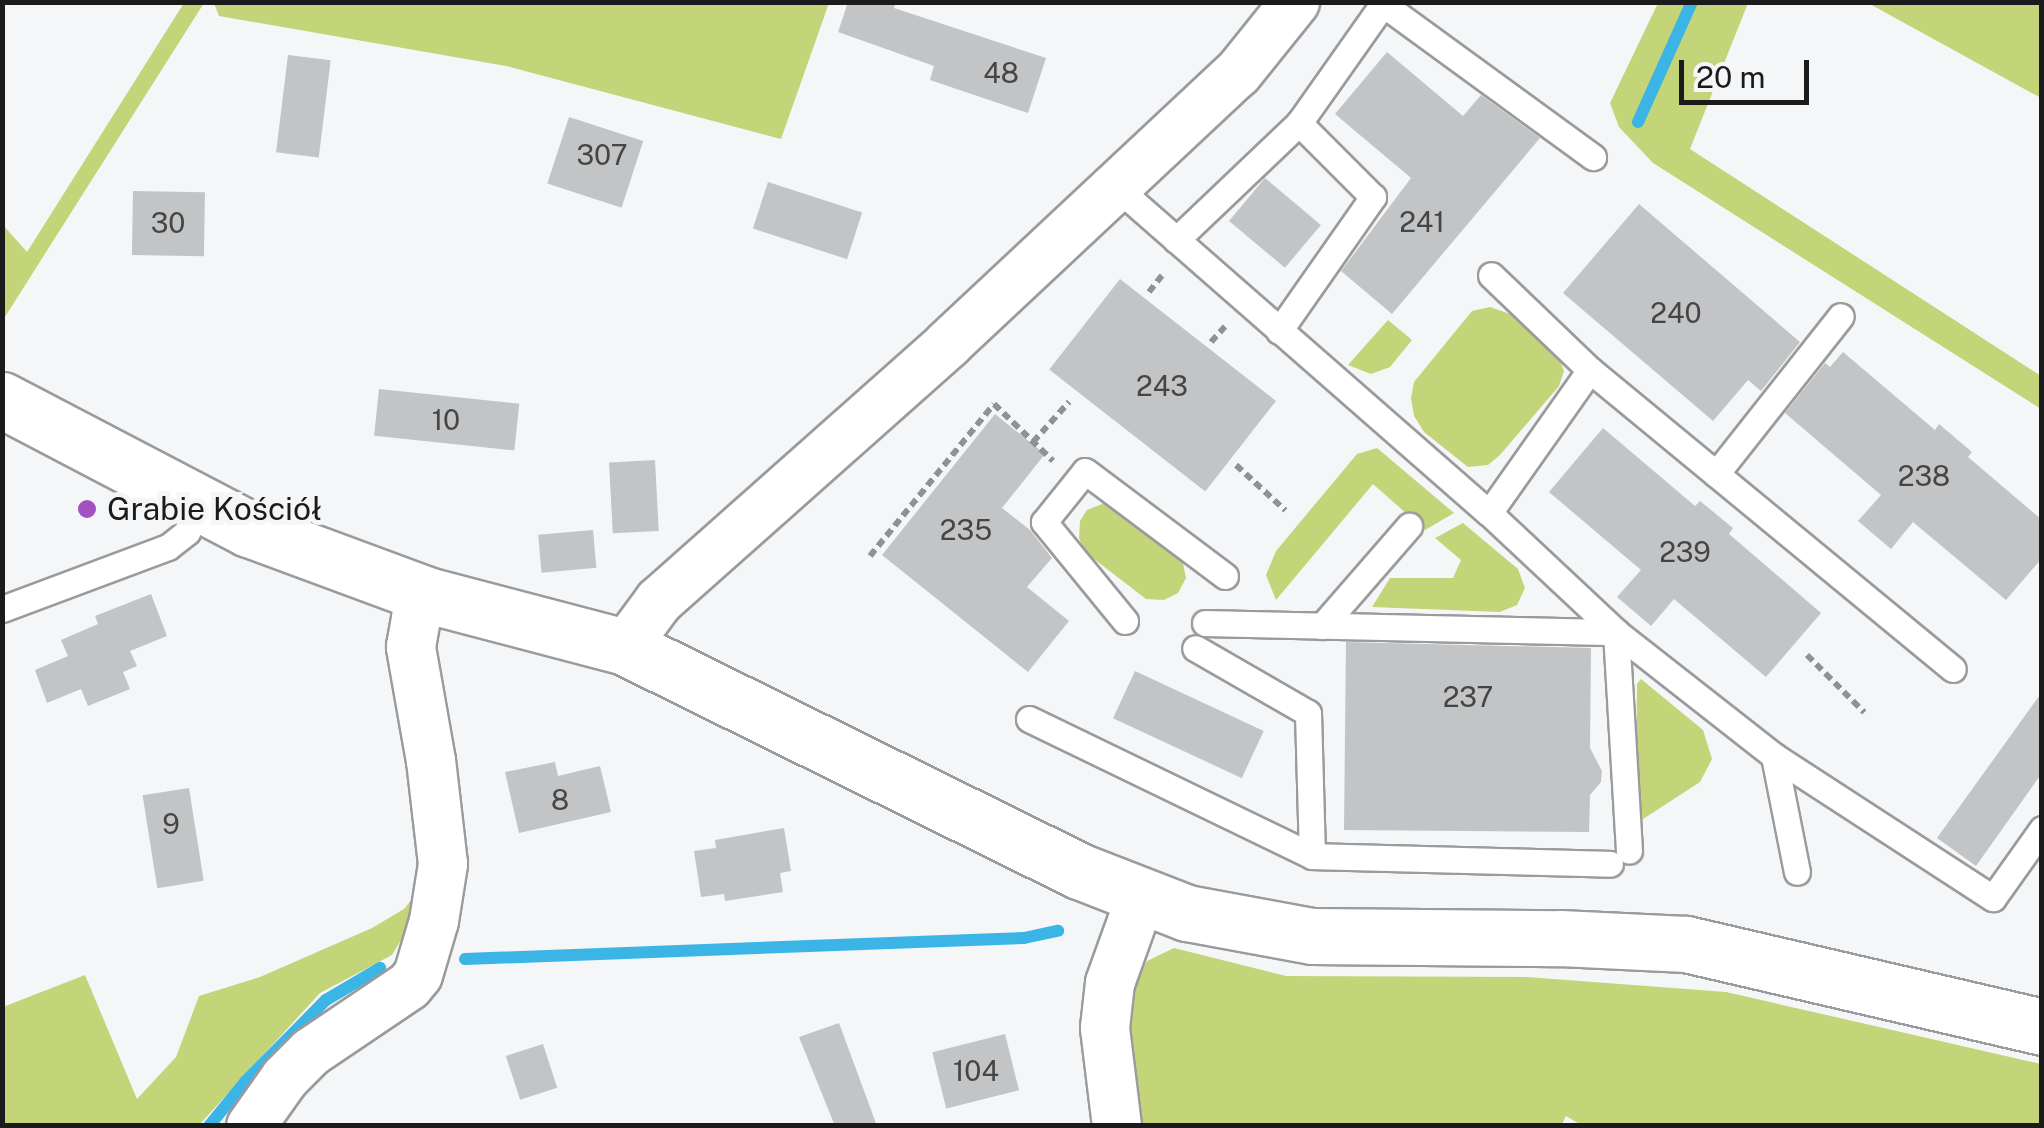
<!DOCTYPE html>
<html>
<head>
<meta charset="utf-8">
<style>
	body { margin:0 }
	#map { position:relative; width:2044px; height:1128px; overflow:hidden; background:#f5f6f7; font-family:"Public Sans",sans-serif }
	div>[style] { position:absolute }
	.green>* { inset:0; background:#c4d478 }
	.stream>* { height:12px; margin:-6px; padding:0 6px; transform-origin:6px; border-radius:6px; background:#3ab5e5 }
	.building>* { inset:0; background:#c3c4c5; transform-origin:0 0 }
	.path>* { height:6px; margin-top:-3px; transform-origin:0; background:repeating-linear-gradient(90deg,#909192 0 8px,transparent 0 13px) }
	.roads { filter:drop-shadow(2px 0 #9a9b9c) drop-shadow(-2px 0 #9a9b9c) drop-shadow(0 2px #9a9b9c) drop-shadow(0 -2px #9a9b9c) }
	.service>* { height:25px; margin:-12.5px; padding:0 12.5px; transform-origin:12.5px; border-radius:12.5px; background:#fff }
	.minor>* { height:48px; margin:-24px; padding:0 24px; transform-origin:24px; border-radius:24px; background:#fff }
	.tertiary>* { height:55px; margin:-27.5px; padding:0 27.5px; transform-origin:27.5px; border-radius:27.5px; background:#fff }
	.dots>* { width:28px; height:28px; translate:-50% -50%; box-sizing:border-box; border:5px solid #f5f6f7; border-radius:50% }
	span { translate:-50% -50%; white-space:nowrap; text-align:center; line-height:1.15; -webkit-text-stroke:10px #f5f6f7; paint-order:stroke }
	.number-label { font-size:28px; color:#454546 }
	.number-label span { -webkit-text-stroke-width:0 }
	.poi-label { font-size:32px; color:#1b1b1b }
	.left { translate:0 -50%; text-align:left }
	.frame { position:absolute; inset:0; border:5px solid #1b1b1b; pointer-events:none }
	.scale { position:absolute; left:1679px; top:60px; width:130px; height:45px; box-sizing:border-box; border:5px solid #1b1b1b; border-top:0; padding-left:12px; font-size:30px; line-height:35px; white-space:nowrap; color:#1b1b1b; -webkit-text-stroke:8px #f5f6f7; paint-order:stroke }
</style>
</head>
<body>
<div id="map">
	<div class="green">
		<div style="clip-path:polygon(184px 3px,204px 3px,3px 320px,3px 225px,27px 252px)"></div>
		<div style="clip-path:polygon(214px 3px,214px 2px,829px 3px,781px 139px,506px 66px,219px 16px)"></div>
		<div style="clip-path:polygon(1658px 3px,1748px 3px,1690px 149px,2041px 376px,2041px 409px,1653px 163px,1619px 127px,1610px 103px)"></div>
		<div style="clip-path:polygon(1868px 3px,2041px 3px,2041px 98px)"></div>
		<div style="clip-path:polygon(1490px 307px,1513px 315px,1557px 353px,1564px 371px,1559px 386px,1500px 455px,1488px 465px,1468px 467px,1424px 432px,1414px 416px,1411px 398px,1414px 382px,1472px 311px)"></div>
		<div style="clip-path:polygon(1388px 320px,1412px 340px,1390px 367px,1371px 374px,1348px 365px)"></div>
		<div style="clip-path:polygon(1377px 448px,1454px 513px,1425px 530px,1373px 484px,1276px 600px,1266px 575px,1276px 551px,1357px 454px)"></div>
		<div style="clip-path:polygon(1107px 502px,1182px 559px,1186px 578px,1178px 593px,1164px 600px,1146px 599px,1085px 552px,1079px 538px,1080px 521px,1087px 510px)"></div>
		<div style="clip-path:polygon(1463px 523px,1518px 569px,1525px 588px,1517px 605px,1500px 612px,1372px 607px,1390px 578px,1453px 578px,1461px 560px,1435px 538px)"></div>
		<div style="clip-path:polygon(1641px 679px,1703px 730px,1712px 759px,1700px 782px,1640px 821px,1636px 816px,1637px 684px)"></div>
		<div style="clip-path:polygon(420px 889px,411px 923px,392px 955px,320px 993px,199px 1125px,3px 1126px,3px 1007px,85px 975px,137px 1099px,176px 1057px,199px 996px,260px 977px,372px 928px,404px 909px)"></div>
		<div style="clip-path:polygon(1174px 948px,1286px 976px,1527px 977px,1726px 992px,2041px 1064px,2041px 1125px,1583px 1126px,1566px 1116px,1561px 1126px,1137px 1125px,1125px 1013px,1133px 983px,1147px 961px)"></div>
	</div>
	<div class="stream">
		<div style="left:1638px;top:122px;width:132px;rotate:-65.8deg"></div>
		<div style="left:465px;top:959px;width:559px;rotate:-2.15deg"></div>
		<div style="left:1024px;top:938px;width:35px;rotate:-12deg"></div>
		<div style="left:209px;top:1126px;width:58px;rotate:-50.6deg"></div>
		<div style="left:246px;top:1081px;width:114px;rotate:-45.4deg"></div>
		<div style="left:326px;top:1000px;width:63px;rotate:-30.7deg"></div>
	</div>
	<div class="building">
		<div style="clip-path:polygon(848px 2px,896px 2px,894px 8px,1046px 58px,1028px 113px,930px 80px,934px 66px,838px 32px)"></div>
		<div style="clip-path:polygon(1387px 52px,1463px 116px,1481px 95px,1540px 138px,1392px 314px,1341px 271px,1411px 178px,1335px 114px)"></div>
		<div style="left:288px;top:55px;width:43px;height:98px;rotate:7deg"></div>
		<div style="left:569px;top:117px;width:78px;height:70px;rotate:18deg"></div>
		<div style="left:1265px;top:178px;width:73px;height:56px;rotate:40deg"></div>
		<div style="left:768px;top:182px;width:99px;height:49px;rotate:18deg"></div>
		<div style="left:133px;top:191px;width:72px;height:64px;rotate:1deg"></div>
		<div style="clip-path:polygon(1639px 204px,1800px 342px,1761px 391px,1748px 380px,1713px 421px,1563px 293px)"></div>
		<div style="left:1120px;top:279px;width:198px;height:115px;rotate:38deg"></div>
		<div style="clip-path:polygon(1843px 352px,1935px 430px,1939px 424px,1972px 452px,1968px 457px,2042px 520px,2042px 558px,2006px 600px,1913px 522px,1891px 549px,1858px 521px,1881px 495px,1785px 413px,1825px 363px,1830px 367px)"></div>
		<div style="left:379px;top:389px;width:141px;height:47px;rotate:6deg"></div>
		<div style="clip-path:polygon(995px 414px,1045px 454px,1002px 508px,1030px 530px,1052px 558px,1027px 587px,1069px 621px,1028px 672px,882px 555px)"></div>
		<div style="clip-path:polygon(1603px 428px,1695px 506px,1700px 501px,1733px 528px,1729px 534px,1821px 613px,1766px 677px,1674px 599px,1651px 626px,1617px 597px,1641px 570px,1549px 492px)"></div>
		<div style="left:655px;top:460px;width:71px;height:46px;rotate:87deg"></div>
		<div style="left:593px;top:530px;width:38px;height:55px;rotate:85deg"></div>
		<div style="clip-path:polygon(151px 594px,167px 636px,130px 651px,137px 666px,123px 672px,130px 689px,88px 706px,81px 689px,47px 703px,35px 670px,68px 656px,61px 640px,98px 624px,95px 616px)"></div>
		<div style="clip-path:polygon(1346px 642px,1591px 648px,1590px 748px,1602px 771px,1601px 782px,1590px 795px,1589px 832px,1344px 830px)"></div>
		<div style="left:1135px;top:671px;width:142px;height:52px;rotate:25deg"></div>
		<div style="clip-path:polygon(2042px 692px,2042px 773px,1976px 866px,1937px 838px)"></div>
		<div style="clip-path:polygon(555px 762px,558px 776px,600px 766px,611px 812px,519px 833px,505px 772px)"></div>
		<div style="left:189px;top:788px;width:94px;height:47px;rotate:81deg"></div>
		<div style="clip-path:polygon(784px 828px,791px 871px,780px 873px,783px 892px,725px 901px,724px 894px,701px 897px,694px 851px,716px 848px,715px 840px)"></div>
		<div style="clip-path:polygon(839px 1023px,877px 1126px,835px 1126px,799px 1037px)"></div>
		<div style="left:1005px;top:1034px;width:58px;height:75px;rotate:76deg"></div>
		<div style="left:543px;top:1044px;width:46px;height:39px;rotate:72deg"></div>
	</div>
	<div class="path">
		<div style="left:1149px;top:292px;width:24px;rotate:-52deg"></div>
		<div style="left:1211px;top:342px;width:24px;rotate:-48deg"></div>
		<div style="left:1033px;top:442px;width:54px;rotate:-48deg"></div>
		<div style="left:1236px;top:465px;width:67px;rotate:42.6deg"></div>
		<div style="left:870px;top:556px;width:196px;rotate:-50.8deg"></div>
		<div style="left:994px;top:404px;width:82px;rotate:44deg"></div>
		<div style="left:1807px;top:655px;width:81px;rotate:45deg"></div>
	</div>
	<div class="roads">
		<div class="service">
			<div style="left:1114px;top:185px;width:498px;rotate:41.2deg"></div>
			<div style="left:1489px;top:513px;width:174px;rotate:43.1deg"></div>
			<div style="left:1616px;top:632px;width:201px;rotate:38.1deg"></div>
			<div style="left:1774px;top:756px;width:261px;rotate:33deg"></div>
			<div style="left:1993px;top:898px;width:85px;rotate:-54.6deg"></div>
			<div style="left:1176px;top:240px;width:170px;rotate:-43.6deg"></div>
			<div style="left:1279px;top:331px;width:164px;rotate:-55deg"></div>
			<div style="left:1373px;top:197px;width:105px;rotate:-135deg"></div>
			<div style="left:1299px;top:123px;width:146px;rotate:-54.8deg"></div>
			<div style="left:1383px;top:4px;width:260px;rotate:36.1deg"></div>
			<div style="left:1590px;top:370px;width:470px;rotate:39.5deg"></div>
			<div style="left:1716px;top:474px;width:201px;rotate:-51.7deg"></div>
			<div style="left:1489px;top:513px;width:175px;rotate:-54.8deg"></div>
			<div style="left:1590px;top:370px;width:137px;rotate:-136.2deg"></div>
			<div style="left:2px;top:609px;width:177px;rotate:-20.5deg"></div>
			<div style="left:168px;top:547px;width:24px;rotate:-38deg"></div>
			<div style="left:187px;top:532px;width:28px;rotate:-63deg"></div>
			<div style="left:1125px;top:621px;width:128px;rotate:-129.3deg"></div>
			<div style="left:1044px;top:522px;width:65px;rotate:-51.2deg"></div>
			<div style="left:1085px;top:471px;width:175px;rotate:36.9deg"></div>
			<div style="left:1205px;top:623px;width:411px;rotate:1.3deg"></div>
			<div style="left:1616px;top:632px;width:219px;rotate:86.6deg"></div>
			<div style="left:1322px;top:626px;width:133px;rotate:-49deg"></div>
			<div style="left:1029px;top:719px;width:314px;rotate:25.8deg"></div>
			<div style="left:1312px;top:856px;width:143px;rotate:-91.6deg"></div>
			<div style="left:1308px;top:713px;width:130px;rotate:-150.1deg"></div>
			<div style="left:1774px;top:756px;width:118px;rotate:78.8deg"></div>
			<div style="left:1312px;top:856px;width:298px;rotate:1.5deg"></div>
		</div>
		<div class="minor">
			<div style="left:625px;top:647px;width:57px;rotate:-53.5deg"></div>
			<div style="left:659px;top:601px;width:387px;rotate:-41.6deg"></div>
			<div style="left:948px;top:344px;width:397px;rotate:-43.1deg"></div>
			<div style="left:1238px;top:73px;width:91px;rotate:-51.2deg"></div>
			<div style="left:251px;top:1126px;width:59px;rotate:-54.7deg"></div>
			<div style="left:285px;top:1078px;width:37px;rotate:-45deg"></div>
			<div style="left:311px;top:1052px;width:118px;rotate:-34deg"></div>
			<div style="left:409px;top:986px;width:14px;rotate:-51deg"></div>
			<div style="left:418px;top:975px;width:56px;rotate:-73.5deg"></div>
			<div style="left:434px;top:921px;width:58px;rotate:-81deg"></div>
			<div style="left:443px;top:864px;width:104px;rotate:-96.6deg"></div>
			<div style="left:431px;top:761px;width:116px;rotate:-100deg"></div>
			<div style="left:411px;top:647px;width:29px;rotate:-80deg"></div>
			<div style="left:416px;top:618px;width:25px;rotate:-64deg"></div>
			<div style="left:1117px;top:1126px;width:99px;rotate:-97deg"></div>
			<div style="left:1105px;top:1028px;width:45px;rotate:-83.7deg"></div>
			<div style="left:1110px;top:983px;width:91px;rotate:-70.2deg"></div>
		</div>
		<div class="tertiary">
			<div style="left:2px;top:400px;width:279px;rotate:27.6deg"></div>
			<div style="left:249px;top:529px;width:190px;rotate:20.3deg"></div>
			<div style="left:427px;top:595px;width:205px;rotate:14.7deg"></div>
			<div style="left:625px;top:647px;width:506px;rotate:26.26deg"></div>
			<div style="left:1079px;top:871px;width:116px;rotate:21.3deg"></div>
			<div style="left:1187px;top:913px;width:127px;rotate:10.4deg"></div>
			<div style="left:1312px;top:936px;width:248px;rotate:0.5deg"></div>
			<div style="left:1560px;top:938px;width:126px;rotate:2.7deg"></div>
			<div style="left:1686px;top:944px;width:366px;rotate:13.1deg"></div>
		</div>
	</div>
	<div class="dots">
		<div style="left:87px;top:509px;background:#a151c1"></div>
	</div>
	<div class="number-label">
		<span style="left:1001px;top:73px">48</span>
		<span style="left:602px;top:155px">307</span>
		<span style="left:1422px;top:222px">241</span>
		<span style="left:168px;top:223px">30</span>
		<span style="left:1676px;top:313px">240</span>
		<span style="left:1162px;top:386px">243</span>
		<span style="left:446px;top:420px">10</span>
		<span style="left:1924px;top:476px">238</span>
		<span style="left:966px;top:530px">235</span>
		<span style="left:1685px;top:552px">239</span>
		<span style="left:1468px;top:697px">237</span>
		<span style="left:560px;top:800px">8</span>
		<span style="left:171px;top:824px">9</span>
		<span style="left:976px;top:1071px">104</span>
	</div>
	<div class="poi-label">
		<span class="left" style="left:107px;top:509px">Grabie Kościół</span>
	</div>
	<div class="frame"></div>
	<div class="scale">20 m</div>
</div>
</body>
</html>
